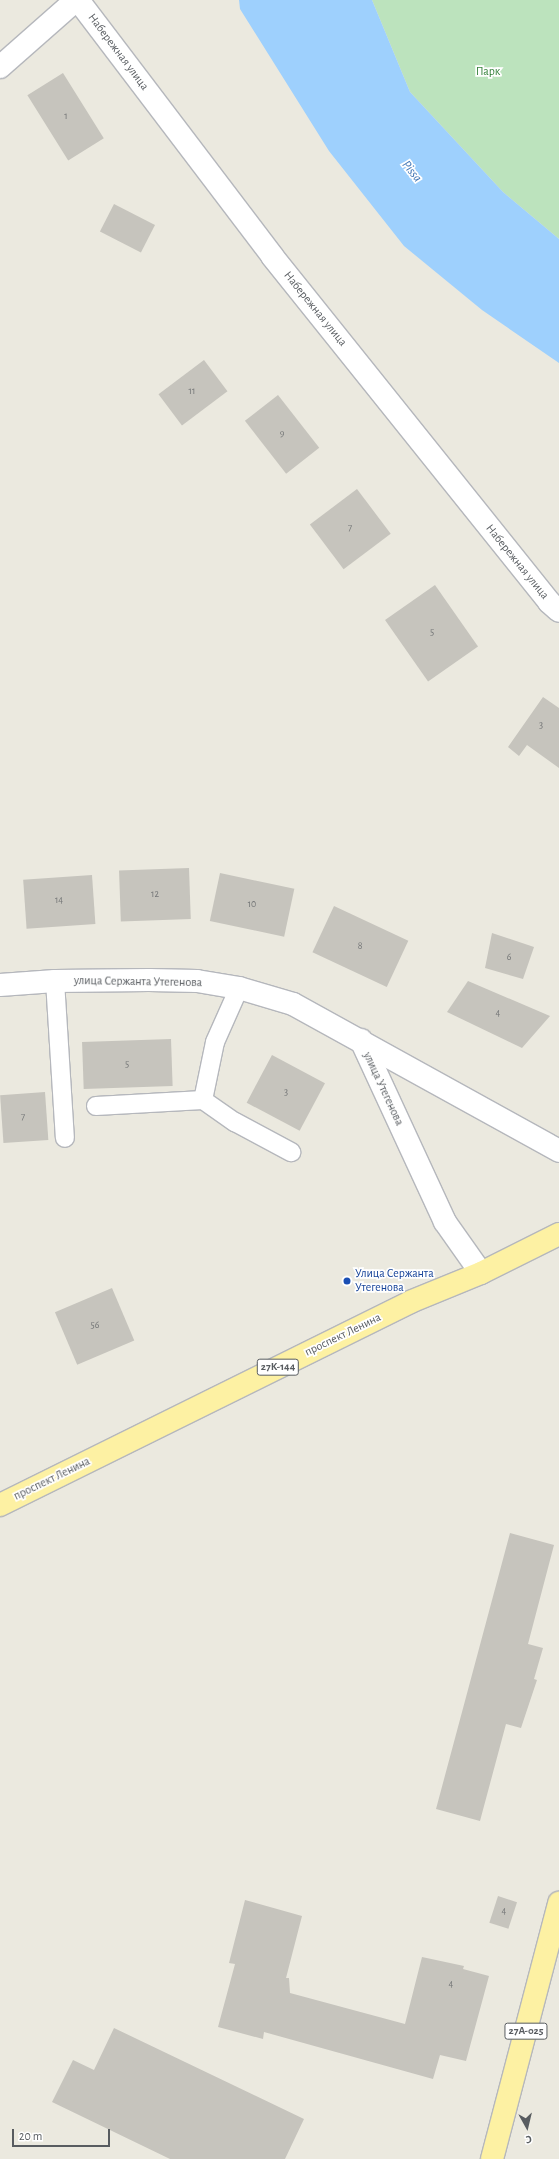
<!DOCTYPE html>
<html>
<head>
<meta charset="utf-8">
<style>
	body { margin:0 }
	#map { position:relative; width:559px; height:2159px; overflow:hidden; background:#ebe9df; font-family:"Alegreya Sans",sans-serif }
	div>[style] { position:absolute }
	.green>* { inset:0; background:#bce3bd }
	.water>* { inset:0; background:#9ed0fd }
	.building>* { inset:0; background:#c6c4bd; transform-origin:0 0 }
	.roads { filter:drop-shadow(1px 0 #b5b7bc) drop-shadow(-1px 0 #b5b7bc) drop-shadow(0 1px #b5b7bc) drop-shadow(0 -1px #b5b7bc) }
	.service>* { height:18px; margin:-9px; padding:0 9px; transform-origin:9px; border-radius:9px; background:#fff }
	.minor>* { height:22px; margin:-11px; padding:0 11px; transform-origin:11px; border-radius:11px; background:#fff }
	.secondary>* { height:22px; margin:-11px; padding:0 11px; transform-origin:11px; border-radius:11px; background:#fff }
	.primary>* { height:22px; margin:-11px; padding:0 11px; transform-origin:11px; border-radius:11px; background:#fdf1a3 }
	.dots>* { width:11px; height:11px; translate:-50% -50%; box-sizing:border-box; border:2px solid #fff; border-radius:50% }
	span { translate:-50% -50%; white-space:nowrap; text-align:center; line-height:1.15; -webkit-text-stroke:3.5px #fff; paint-order:stroke }
	.number-label { font-size:10px; color:#747677 }
	.number-label span { -webkit-text-stroke-width:0 }
	.shield-label span { padding:1px 3px; background:#fff; border:1px solid; border-radius:3px; -webkit-text-stroke-width:0 }
	.shield-label { font-size:11px; color:#585c60; font-weight:700 }
	.street-label { font-size:12px; color:#585c60 }
	.park-label { font-size:12px; color:#36823c }
	.transit-label { font-size:12px; color:#164399 }
	.left { translate:0 -50%; text-align:left }
	.water-label { font-size:13px; color:#4075b5; font-style:italic }
	.north { position:absolute; left:507px; top:2107px; width:40px; height:40px; -webkit-text-stroke:3px #fff; paint-order:stroke; rotate:172deg; font-size:11px; font-weight:700; line-height:16px; text-align:center; color:#585c60 }
	.north::after { content:''; display:block; margin:auto; width:14px; height:18px; background:#585c60; clip-path:polygon(50% 0,100% 100%,50% 72%,0 100%) }
	.scale { position:absolute; left:12px; top:2129px; width:98px; height:18px; box-sizing:border-box; border:2px solid #585c60; border-top:0; padding-left:5px; font-size:12px; line-height:14px; white-space:nowrap; color:#585c60; -webkit-text-stroke:3px #fff; paint-order:stroke }
</style>
</head>
<body>
<div id="map">
	<div class="green">
		<div style="clip-path:polygon(372px 0,559px 0,559px 239px,503px 192px,410px 92px)"></div>
	</div>
	<div class="water">
		<div style="clip-path:polygon(239px 0,372px 0,410px 92px,503px 192px,559px 239px,559px 363px,482px 310px,404px 246px,329px 151px,240px 9px)"></div>
	</div>
	<div class="building">
		<div style="left:63px;top:73px;width:77px;height:42px;rotate:58deg"></div>
		<div style="left:114px;top:204px;width:46px;height:31px;rotate:27deg"></div>
		<div style="left:204px;top:360px;width:39px;height:57px;rotate:53deg"></div>
		<div style="left:278px;top:395px;width:67px;height:42px;rotate:52deg"></div>
		<div style="left:357px;top:489px;width:56px;height:59px;rotate:53deg"></div>
		<div style="left:435px;top:585px;width:75px;height:61px;rotate:55deg"></div>
		<div style="clip-path:polygon(543px 697px,559px 708px,559px 768px,527px 745px,519px 756px,508px 747px)"></div>
		<div style="left:189px;top:868px;width:51px;height:70px;rotate:88deg"></div>
		<div style="left:220px;top:873px;width:76px;height:49px;rotate:12deg"></div>
		<div style="left:92px;top:875px;width:49px;height:69px;rotate:86deg"></div>
		<div style="left:334px;top:906px;width:82px;height:51px;rotate:25deg"></div>
		<div style="clip-path:polygon(492px 933px,534px 947px,523px 979px,485px 968px)"></div>
		<div style="clip-path:polygon(468px 981px,550px 1016px,522px 1048px,447px 1012px)"></div>
		<div style="left:171px;top:1039px;width:47px;height:89px;rotate:88deg"></div>
		<div style="left:272px;top:1055px;width:60px;height:54px;rotate:28deg"></div>
		<div style="left:45px;top:1092px;width:48px;height:45px;rotate:86deg"></div>
		<div style="left:112px;top:1288px;width:57px;height:62px;rotate:67deg"></div>
		<div style="clip-path:polygon(510px 1533px,554px 1545px,528px 1644px,543px 1648px,534px 1679px,537px 1680px,521px 1728px,506px 1724px,480px 1821px,436px 1809px)"></div>
		<div style="left:498px;top:1896px;width:20px;height:28px;rotate:18deg"></div>
		<div style="clip-path:polygon(245px 1900px,302px 1916px,286px 1978px,289px 1978px,290px 1993px,405px 2024px,422px 1957px,464px 1966px,463px 1969px,489px 1976px,466px 2061px,440px 2055px,433px 2079px,264px 2032px,263px 2039px,218px 2027px,235px 1964px,229px 1963px)"></div>
		<div style="clip-path:polygon(114px 2028px,304px 2119px,285px 2159px,170px 2159px,52px 2102px,73px 2060px,94px 2070px)"></div>
	</div>
	<div class="roads">
		<div class="service">
			<div style="left:55px;top:981px;width:157px;rotate:86.4deg"></div>
			<div style="left:203px;top:1100px;width:39px;rotate:35deg"></div>
			<div style="left:235px;top:1122px;width:64px;rotate:28.2deg"></div>
			<div style="left:96px;top:1106px;width:107px;rotate:-3.2deg"></div>
			<div style="left:203px;top:1100px;width:59px;rotate:-78.3deg"></div>
			<div style="left:215px;top:1042px;width:59px;rotate:-66deg"></div>
		</div>
		<div class="minor">
			<div style="left:78px;top:0;width:321px;rotate:52.8deg"></div>
			<div style="left:272px;top:256px;width:443px;rotate:51.3deg"></div>
			<div style="left:549px;top:602px;width:13px;rotate:42deg"></div>
			<div style="left:0;top:67px;width:101px;rotate:-41.4deg"></div>
		</div>
		<div class="secondary">
			<div style="left:0;top:985px;width:55px;rotate:-4.2deg"></div>
			<div style="left:55px;top:981px;width:94px;rotate:-0.6deg"></div>
			<div style="left:149px;top:980px;width:48px;rotate:1.2deg"></div>
			<div style="left:197px;top:981px;width:43px;rotate:9.5deg"></div>
			<div style="left:239px;top:988px;width:56px;rotate:16.5deg"></div>
			<div style="left:293px;top:1004px;width:304px;rotate:28.9deg"></div>
			<div style="left:361px;top:1040px;width:200px;rotate:65.2deg"></div>
			<div style="left:445px;top:1222px;width:62px;rotate:54.8deg"></div>
		</div>
		<div class="primary">
			<div style="left:0;top:1505px;width:458px;rotate:-26.3deg"></div>
			<div style="left:410px;top:1302px;width:77px;rotate:-22.2deg"></div>
			<div style="left:481px;top:1273px;width:87px;rotate:-26.6deg"></div>
			<div style="left:492px;top:2159px;width:265px;rotate:-75.3deg"></div>
		</div>
	</div>
	<div class="dots">
		<div style="left:347px;top:1281px;background:#1a4fb4"></div>
	</div>
	<div class="number-label">
		<span style="left:66px;top:117px">1</span>
		<span style="left:192px;top:392px">11</span>
		<span style="left:282px;top:434px">9</span>
		<span style="left:350px;top:529px">7</span>
		<span style="left:432px;top:633px">5</span>
		<span style="left:541px;top:726px">3</span>
		<span style="left:155px;top:895px">12</span>
		<span style="left:59px;top:901px">14</span>
		<span style="left:252px;top:905px">10</span>
		<span style="left:360px;top:947px">8</span>
		<span style="left:509px;top:958px">6</span>
		<span style="left:498px;top:1014px">4</span>
		<span style="left:127px;top:1065px">5</span>
		<span style="left:286px;top:1093px">3</span>
		<span style="left:23px;top:1118px">7</span>
		<span style="left:95px;top:1326px">56</span>
		<span style="left:504px;top:1912px">4</span>
		<span style="left:451px;top:1985px">4</span>
	</div>
	<div class="shield-label">
		<span style="left:278px;top:1367px">27К-144</span>
		<span style="left:526px;top:2031px">27А-025</span>
	</div>
	<div class="street-label">
		<span style="left:118px;top:52px;rotate:53deg">Набережная улица</span>
		<span style="left:315px;top:309px;rotate:51deg">Набережная улица</span>
		<span style="left:517px;top:562px;rotate:51deg">Набережная улица</span>
		<span style="left:138px;top:982px;rotate:1deg">улица Сержанта Утегенова</span>
		<span style="left:383px;top:1089px;rotate:65deg">улица Утегенова</span>
		<span style="left:343px;top:1335px;rotate:-26deg">проспект Ленина</span>
		<span style="left:52px;top:1479px;rotate:-26deg">проспект Ленина</span>
	</div>
	<div class="park-label">
		<span style="left:488px;top:72px">Парк</span>
	</div>
	<div class="transit-label">
		<span class="left" style="left:355px;top:1281px">Улица Сержанта<br>Утегенова</span>
	</div>
	<div class="water-label">
		<span style="left:411px;top:172px;rotate:52deg">Pissa</span>
	</div>
	<div class="north">С</div>
	<div class="scale">20 m</div>
</div>
</body>
</html>
